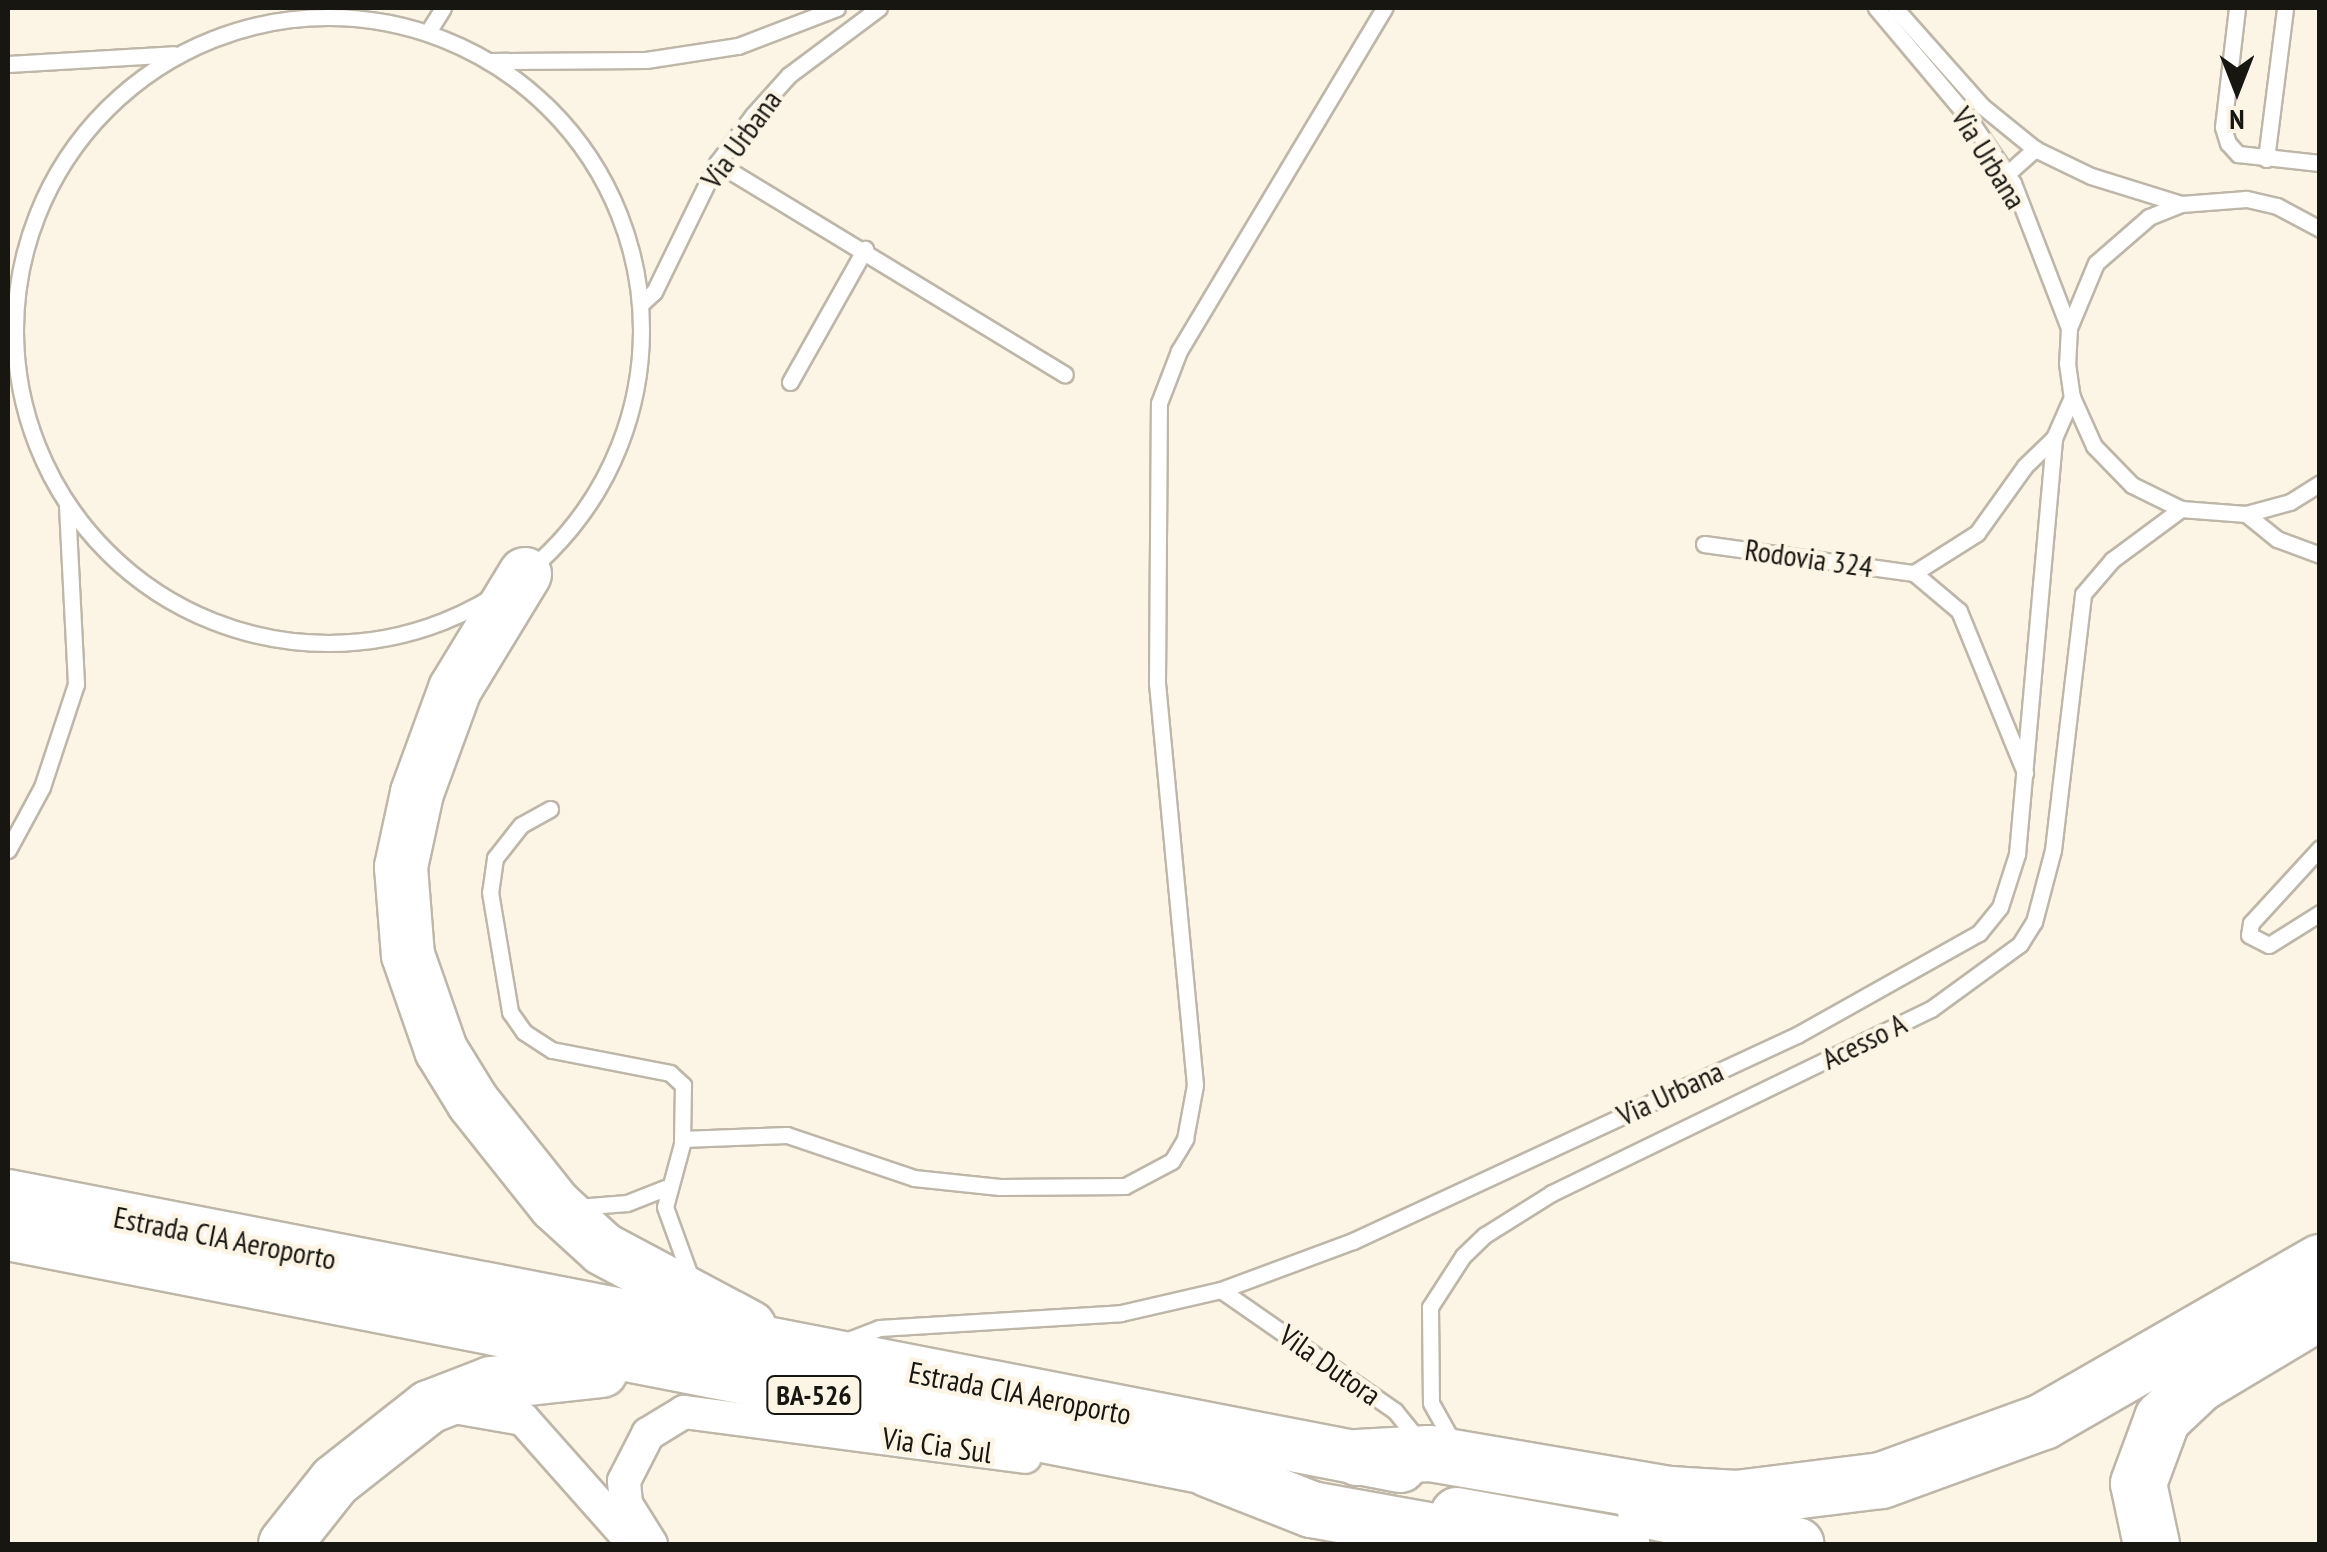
<!DOCTYPE html>
<html>
<head>
<meta charset="utf-8">
<style>
	body { margin:0 }
	#map { position:relative; width:2327px; height:1552px; overflow:hidden; background:#fcf5e6; font-family:"PT Sans Narrow",sans-serif }
	div>[style] { position:absolute }
	.roads { filter:drop-shadow(2px 0 #beb7a9) drop-shadow(-2px 0 #beb7a9) drop-shadow(0 2px #beb7a9) drop-shadow(0 -2px #beb7a9) }
	.service>* { height:15px; margin:-7.5px; padding:0 7.5px; transform-origin:7.5px; border-radius:7.5px; background:#fff }
	.service>.ring { margin:-7.5px; padding:0; box-sizing:content-box; background:none; border:15px solid #fff; border-radius:50% }
	.minor>* { height:32px; margin:-16px; padding:0 16px; transform-origin:16px; border-radius:16px; background:#fff }
	.trunk>* { height:52px; margin:-26px; padding:0 26px; transform-origin:26px; border-radius:26px; background:#fff }
	.motorway>* { height:55px; margin:-27.5px; padding:0 27.5px; transform-origin:27.5px; border-radius:27.5px; background:#fff }
	span { translate:-50% -50%; white-space:nowrap; text-align:center; line-height:1.15; -webkit-text-stroke:9px #fcf5e6; paint-order:stroke }
	.shield-label span { padding:2px 8px; background:#fcf5e6; border:2px solid; border-radius:8px; -webkit-text-stroke-width:0 }
	.shield-label { font-size:28px; color:#181611; font-weight:700 }
	.street-label { font-size:30px; color:#181611 }
	.frame { position:absolute; inset:0; border:10px solid #181611; pointer-events:none }
	.north { position:absolute; left:2187px; top:40px; width:100px; height:100px; -webkit-text-stroke:8px #fcf5e6; paint-order:stroke; rotate:180deg; font-size:28px; font-weight:700; line-height:40px; text-align:center; color:#181611 }
	.north::after { content:''; display:block; margin:auto; width:35px; height:45px; background:#181611; clip-path:polygon(50% 0,100% 100%,50% 72%,0 100%) }
</style>
</head>
<body>
<div id="map">
	<div class="roads">
		<div class="service">
			<div style="left:1876px;top:8px;width:141px;rotate:49.9deg"></div>
			<div style="left:1967px;top:116px;width:81px;rotate:55.5deg"></div>
			<div style="left:2013px;top:183px;width:155px;rotate:68.9deg"></div>
			<div style="left:1895px;top:8px;width:131px;rotate:48.4deg"></div>
			<div style="left:1982px;top:106px;width:68px;rotate:39.1deg"></div>
			<div style="left:2035px;top:149px;width:62px;rotate:25.7deg"></div>
			<div style="left:2091px;top:176px;width:94px;rotate:17.3deg"></div>
			<div style="left:2237px;top:8px;width:120px;rotate:96.7deg"></div>
			<div style="left:2223px;top:127px;width:17px;rotate:73deg"></div>
			<div style="left:2228px;top:143px;width:15px;rotate:48deg"></div>
			<div style="left:2238px;top:154px;width:82px;rotate:6.3deg"></div>
			<div class="ring" style="left:15px;top:17px;width:611px;height:611px"></div>
			<div style="left:428px;top:32px;width:28px;rotate:-58deg"></div>
			<div style="left:491px;top:61px;width:155px;rotate:-0.4deg"></div>
			<div style="left:646px;top:60px;width:93px;rotate:-8.7deg"></div>
			<div style="left:738px;top:46px;width:106px;rotate:-21deg"></div>
			<div style="left:8px;top:64px;width:166px;rotate:-3.4deg"></div>
			<div style="left:2266px;top:159px;width:152px;rotate:-82.8deg"></div>
			<div style="left:717px;top:163px;width:407px;rotate:31.3deg"></div>
			<div style="left:2007px;top:174px;width:38px;rotate:-42deg"></div>
			<div style="left:2320px;top:229px;width:49px;rotate:-151.9deg"></div>
			<div style="left:2277px;top:206px;width:32px;rotate:-167deg"></div>
			<div style="left:2246px;top:199px;width:65px;rotate:175.6deg"></div>
			<div style="left:2181px;top:204px;width:35px;rotate:158deg"></div>
			<div style="left:2149px;top:217px;width:70px;rotate:139deg"></div>
			<div style="left:2096px;top:263px;width:70px;rotate:112.6deg"></div>
			<div style="left:2069px;top:328px;width:35px;rotate:93deg"></div>
			<div style="left:2067px;top:363px;width:34px;rotate:82deg"></div>
			<div style="left:2072px;top:397px;width:54px;rotate:65.8deg"></div>
			<div style="left:2094px;top:446px;width:54px;rotate:45.7deg"></div>
			<div style="left:2132px;top:485px;width:55px;rotate:26.1deg"></div>
			<div style="left:2181px;top:509px;width:65px;rotate:4.4deg"></div>
			<div style="left:2246px;top:514px;width:46px;rotate:-15.3deg"></div>
			<div style="left:2290px;top:502px;width:36px;rotate:-32deg"></div>
			<div style="left:642px;top:303px;width:16px;rotate:-43deg"></div>
			<div style="left:654px;top:292px;width:144px;rotate:-64deg"></div>
			<div style="left:717px;top:163px;width:60px;rotate:-53.1deg"></div>
			<div style="left:753px;top:115px;width:54px;rotate:-48deg"></div>
			<div style="left:789px;top:75px;width:112px;rotate:-36.7deg"></div>
			<div style="left:790px;top:382px;width:153px;rotate:-60.6deg"></div>
			<div style="left:2246px;top:514px;width:40px;rotate:39deg"></div>
			<div style="left:2277px;top:539px;width:46px;rotate:20.4deg"></div>
			<div style="left:1704px;top:544px;width:212px;rotate:7.9deg"></div>
			<div style="left:1914px;top:573px;width:59px;rotate:40.2deg"></div>
			<div style="left:1959px;top:611px;width:175px;rotate:67.8deg"></div>
			<div style="left:1914px;top:573px;width:75px;rotate:-32.4deg"></div>
			<div style="left:1977px;top:533px;width:82px;rotate:-54.4deg"></div>
			<div style="left:2025px;top:466px;width:40px;rotate:-44deg"></div>
			<div style="left:550px;top:809px;width:33px;rotate:151deg"></div>
			<div style="left:521px;top:825px;width:42px;rotate:128.2deg"></div>
			<div style="left:495px;top:858px;width:34px;rotate:98deg"></div>
			<div style="left:490px;top:892px;width:122px;rotate:80.5deg"></div>
			<div style="left:510px;top:1012px;width:24px;rotate:55deg"></div>
			<div style="left:524px;top:1032px;width:33px;rotate:33deg"></div>
			<div style="left:552px;top:1050px;width:120px;rotate:11deg"></div>
			<div style="left:670px;top:1073px;width:18px;rotate:43deg"></div>
			<div style="left:683px;top:1085px;width:59px;rotate:91deg"></div>
			<div style="left:682px;top:1144px;width:65px;rotate:105.1deg"></div>
			<div style="left:665px;top:1207px;width:79px;rotate:70deg"></div>
			<div style="left:2320px;top:848px;width:102px;rotate:132.6deg"></div>
			<div style="left:2251px;top:923px;width:12px;rotate:99deg"></div>
			<div style="left:2249px;top:935px;width:22px;rotate:27deg"></div>
			<div style="left:2269px;top:945px;width:60px;rotate:-32.1deg"></div>
			<div style="left:8px;top:850px;width:72px;rotate:-61.6deg"></div>
			<div style="left:42px;top:787px;width:108px;rotate:-71.7deg"></div>
			<div style="left:76px;top:684px;width:178px;rotate:-92.9deg"></div>
			<div style="left:682px;top:1139px;width:105px;rotate:-2.2deg"></div>
			<div style="left:787px;top:1135px;width:134px;rotate:18.7deg"></div>
			<div style="left:914px;top:1178px;width:86px;rotate:6deg"></div>
			<div style="left:1000px;top:1187px;width:125px;rotate:-0.5deg"></div>
			<div style="left:1125px;top:1186px;width:53px;rotate:-28deg"></div>
			<div style="left:1172px;top:1161px;width:26px;rotate:-59deg"></div>
			<div style="left:1185px;top:1139px;width:55px;rotate:-79.5deg"></div>
			<div style="left:1195px;top:1085px;width:405px;rotate:-95.4deg"></div>
			<div style="left:1157px;top:682px;width:279px;rotate:-89.6deg"></div>
			<div style="left:1159px;top:403px;width:56px;rotate:-69deg"></div>
			<div style="left:1179px;top:351px;width:400px;rotate:-59.1deg"></div>
			<div style="left:577px;top:1207px;width:50px;rotate:-4.6deg"></div>
			<div style="left:627px;top:1203px;width:41px;rotate:-21.5deg"></div>
			<div style="left:1221px;top:1290px;width:212px;rotate:34.8deg"></div>
			<div style="left:1395px;top:1411px;width:40px;rotate:51deg"></div>
			<div style="left:843px;top:1342px;width:39px;rotate:-21deg"></div>
			<div style="left:879px;top:1328px;width:242px;rotate:-3.5deg"></div>
			<div style="left:1121px;top:1313px;width:103px;rotate:-13deg"></div>
			<div style="left:1221px;top:1290px;width:141px;rotate:-20.4deg"></div>
			<div style="left:1353px;top:1241px;width:489px;rotate:-24.9deg"></div>
			<div style="left:1797px;top:1035px;width:209px;rotate:-29.3deg"></div>
			<div style="left:1979px;top:933px;width:33px;rotate:-51deg"></div>
			<div style="left:2000px;top:907px;width:56px;rotate:-72.2deg"></div>
			<div style="left:2017px;top:854px;width:418px;rotate:-84.9deg"></div>
			<div style="left:2054px;top:438px;width:45px;rotate:-66.3deg"></div>
			<div style="left:1454px;top:1444px;width:47px;rotate:-119.3deg"></div>
			<div style="left:1431px;top:1403px;width:96px;rotate:-90.6deg"></div>
			<div style="left:1430px;top:1307px;width:61px;rotate:-57.1deg"></div>
			<div style="left:1463px;top:1256px;width:30px;rotate:-44deg"></div>
			<div style="left:1485px;top:1235px;width:79px;rotate:-32.1deg"></div>
			<div style="left:1552px;top:1193px;width:421px;rotate:-25.9deg"></div>
			<div style="left:1931px;top:1009px;width:110px;rotate:-36.1deg"></div>
			<div style="left:2020px;top:944px;width:26px;rotate:-58deg"></div>
			<div style="left:2034px;top:922px;width:74px;rotate:-75.2deg"></div>
			<div style="left:2053px;top:850px;width:258px;rotate:-83.3deg"></div>
			<div style="left:2083px;top:594px;width:45px;rotate:-49.5deg"></div>
			<div style="left:2112px;top:560px;width:86px;rotate:-36.5deg"></div>
		</div>
		<div class="minor">
			<div style="left:454px;top:1407px;width:70px;rotate:9.9deg"></div>
			<div style="left:523px;top:1419px;width:167px;rotate:48.4deg"></div>
			<div style="left:651px;top:1544px;width:47px;rotate:-122deg"></div>
			<div style="left:626px;top:1504px;width:23px;rotate:-95deg"></div>
			<div style="left:624px;top:1481px;width:53px;rotate:-62.9deg"></div>
			<div style="left:648px;top:1434px;width:42px;rotate:-31.4deg"></div>
			<div style="left:684px;top:1412px;width:344px;rotate:7.5deg"></div>
		</div>
		<div class="trunk">
			<div style="left:525px;top:574px;width:135px;rotate:121.3deg"></div>
			<div style="left:455px;top:689px;width:111px;rotate:110.1deg"></div>
			<div style="left:417px;top:793px;width:76px;rotate:102.2deg"></div>
			<div style="left:401px;top:867px;width:88px;rotate:85.5deg"></div>
			<div style="left:408px;top:955px;width:101px;rotate:70.8deg"></div>
			<div style="left:441px;top:1050px;width:61px;rotate:58.4deg"></div>
			<div style="left:473px;top:1102px;width:132px;rotate:51.5deg"></div>
			<div style="left:555px;top:1205px;width:65px;rotate:42.5deg"></div>
			<div style="left:603px;top:1249px;width:166px;rotate:28deg"></div>
			<div style="left:8px;top:1196px;width:1418px;rotate:10.98deg"></div>
			<div style="left:8px;top:1234px;width:1268px;rotate:11.05deg"></div>
			<div style="left:1644px;top:1511px;width:157px;rotate:12.2deg"></div>
			<div style="left:1457px;top:1514px;width:169px;rotate:10.2deg"></div>
			<div style="left:285px;top:1544px;width:80px;rotate:-51.6deg"></div>
			<div style="left:335px;top:1481px;width:120px;rotate:-38.2deg"></div>
			<div style="left:429px;top:1407px;width:66px;rotate:-21.2deg"></div>
			<div style="left:491px;top:1383px;width:111px;rotate:-6.2deg"></div>
		</div>
		<div class="motorway">
			<div style="left:1357px;top:1457px;width:72px;rotate:-3.2deg"></div>
			<div style="left:1429px;top:1453px;width:244px;rotate:9.7deg"></div>
			<div style="left:1670px;top:1494px;width:66px;rotate:3.5deg"></div>
			<div style="left:1736px;top:1498px;width:146px;rotate:-7.1deg"></div>
			<div style="left:1881px;top:1480px;width:172px;rotate:-20deg"></div>
			<div style="left:2043px;top:1421px;width:319px;rotate:-29.9deg"></div>
			<div style="left:1209px;top:1469px;width:110px;rotate:21.4deg"></div>
			<div style="left:1311px;top:1509px;width:198px;rotate:10.2deg"></div>
			<div style="left:2151px;top:1544px;width:62px;rotate:-102deg"></div>
			<div style="left:2138px;top:1483px;width:69px;rotate:-69.7deg"></div>
			<div style="left:2162px;top:1418px;width:50px;rotate:-43.4deg"></div>
			<div style="left:2198px;top:1384px;width:142px;rotate:-30.9deg"></div>
		</div>
	</div>
	<div class="shield-label">
		<span style="left:814px;top:1395px">BA-526</span>
	</div>
	<div class="street-label">
		<span style="left:741px;top:139px;rotate:-54deg">Via Urbana</span>
		<span style="left:1989px;top:158px;rotate:58deg">Via Urbana</span>
		<span style="left:1809px;top:558px;rotate:8deg">Rodovia 324</span>
		<span style="left:1864px;top:1041px;rotate:-26deg">Acesso A</span>
		<span style="left:1670px;top:1093px;rotate:-25deg">Via Urbana</span>
		<span style="left:225px;top:1238px;rotate:11deg">Estrada CIA Aeroporto</span>
		<span style="left:1330px;top:1365px;rotate:35deg">Vila Dutora</span>
		<span style="left:1020px;top:1393px;rotate:11deg">Estrada CIA Aeroporto</span>
		<span style="left:937px;top:1445px;rotate:8deg">Via Cia Sul</span>
	</div>
	<div class="frame"></div>
	<div class="north">N</div>
</div>
</body>
</html>
